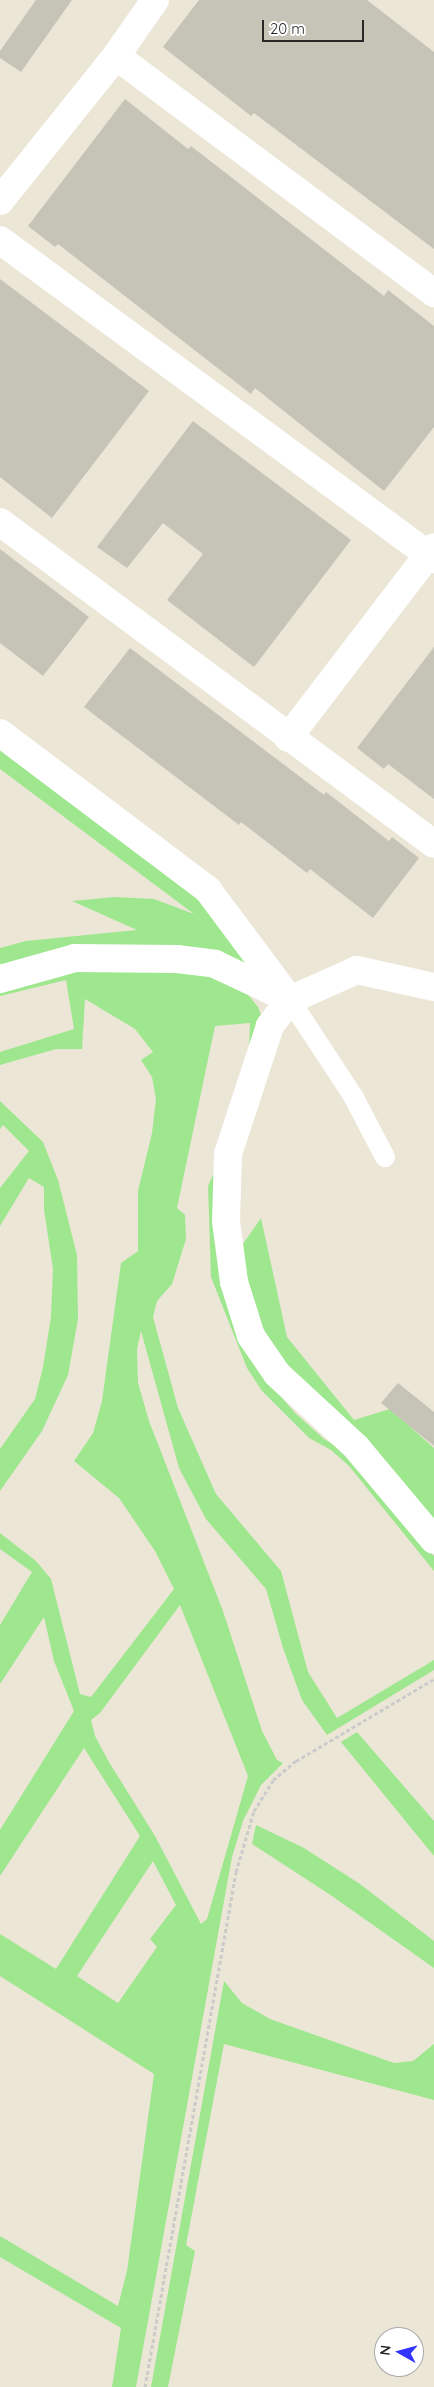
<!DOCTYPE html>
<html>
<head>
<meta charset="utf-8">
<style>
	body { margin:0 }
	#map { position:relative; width:434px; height:2387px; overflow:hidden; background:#ece6d7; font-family:Quicksand,sans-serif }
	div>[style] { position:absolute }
	.green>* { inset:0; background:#9ee78e }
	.building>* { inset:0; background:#c6c3b7 }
	.path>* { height:3px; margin-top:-1.5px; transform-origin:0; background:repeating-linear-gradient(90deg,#cbcbcb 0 4px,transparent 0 6.5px) }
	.service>* { height:20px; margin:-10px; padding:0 10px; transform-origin:10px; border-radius:10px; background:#fff }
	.minor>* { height:28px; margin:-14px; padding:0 14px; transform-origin:14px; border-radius:14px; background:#fff }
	span { translate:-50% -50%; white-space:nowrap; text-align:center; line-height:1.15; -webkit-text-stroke:4px #fff; paint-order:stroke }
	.north { position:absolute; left:374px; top:2327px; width:50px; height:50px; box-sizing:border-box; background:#fff; border:1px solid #a9a9a9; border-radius:50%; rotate:277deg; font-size:14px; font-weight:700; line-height:20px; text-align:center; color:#272727 }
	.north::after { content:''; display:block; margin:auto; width:18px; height:22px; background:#3135ff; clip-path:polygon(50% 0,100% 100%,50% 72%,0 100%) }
	.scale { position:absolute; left:262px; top:20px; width:102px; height:22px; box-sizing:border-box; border:2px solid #272727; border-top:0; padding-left:6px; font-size:15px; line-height:18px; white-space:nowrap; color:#272727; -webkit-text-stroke:4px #fff; paint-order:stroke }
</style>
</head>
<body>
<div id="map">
	<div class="green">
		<div style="clip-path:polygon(0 747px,206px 898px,266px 972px,244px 968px,0 973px,0 948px,26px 941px,137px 930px,72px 901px,115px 897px,154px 899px,194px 914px,0 769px)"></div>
		<div style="clip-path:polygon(evenodd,185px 964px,245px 991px,258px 1007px,265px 1025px,226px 1164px,255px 1366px,295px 1413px,324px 1439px,354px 1457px,434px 1556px,434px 1571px,349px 1466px,331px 1450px,309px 1438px,262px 1391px,247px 1368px,211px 1277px,208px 1186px,216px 1168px,249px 1048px,250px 1023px,215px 1026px,177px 1208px,185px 1215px,186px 1239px,172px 1284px,157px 1301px,153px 1317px,178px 1408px,216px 1494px,281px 1571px,308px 1672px,337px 1718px,434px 1660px,434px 1670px,327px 1735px,302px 1700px,283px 1648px,266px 1589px,206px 1519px,179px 1468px,141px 1331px,137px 1349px,138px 1383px,149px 1421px,223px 1611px,262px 1731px,277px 1760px,283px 1763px,261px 1785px,243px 1821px,232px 1857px,136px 2387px,112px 2387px,121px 2328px,0 2257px,0 2236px,118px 2306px,127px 2271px,154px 2074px,0 1976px,0 1934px,56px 1969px,140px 1836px,84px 1748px,0 1876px,0 1830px,74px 1711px,54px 1661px,44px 1617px,0 1684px,0 1625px,32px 1572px,0 1549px,0 1533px,36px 1561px,51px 1579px,80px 1694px,91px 1697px,174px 1589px,155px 1551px,119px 1498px,74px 1461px,93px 1433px,102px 1401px,121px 1263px,138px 1251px,138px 1191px,152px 1133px,156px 1099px,152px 1077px,141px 1060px,153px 1052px,135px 1029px,85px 999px,82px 1049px,56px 1049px,0 1065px,0 1052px,74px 1029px,66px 980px,0 996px,0 987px,56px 971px,185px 964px,180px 1605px,248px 1776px,207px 1919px,201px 1924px,155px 1836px,109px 1762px,95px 1736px,91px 1720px,100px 1713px,180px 1605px,185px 964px,153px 1861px,176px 1905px,150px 1939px,157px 1947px,118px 2003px,77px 1976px,153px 1861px)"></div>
		<div style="clip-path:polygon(0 1101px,43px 1142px,58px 1180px,77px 1255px,78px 1319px,68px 1375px,42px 1431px,0 1491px,0 1449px,35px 1399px,43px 1367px,51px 1317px,53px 1269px,44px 1210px,44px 1187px,29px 1178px,0 1226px,0 1188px,29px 1151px,3px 1125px,0 1129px)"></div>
		<div style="clip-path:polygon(261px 1218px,287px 1337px,354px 1420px,390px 1409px,434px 1448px,434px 1531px,285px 1366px,265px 1335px,252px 1302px,240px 1248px)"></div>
		<div style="clip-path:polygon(357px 1732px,434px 1821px,434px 1856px,341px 1742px)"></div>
		<div style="clip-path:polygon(256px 1825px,304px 1848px,360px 1884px,434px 1941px,434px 1968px,332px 1896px,252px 1844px)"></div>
		<div style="clip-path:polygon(224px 1981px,242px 2003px,270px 2019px,394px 2063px,413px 2061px,434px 2044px,434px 2100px,224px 2044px,186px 2245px,195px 2251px,168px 2387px,151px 2387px)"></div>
	</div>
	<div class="building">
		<div style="clip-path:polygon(36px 0,72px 0,21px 72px,0 58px,0 51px)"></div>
		<div style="clip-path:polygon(199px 0,367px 0,434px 52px,434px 249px,254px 113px,251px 116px,163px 47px)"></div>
		<div style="clip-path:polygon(125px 99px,188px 149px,191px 146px,384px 296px,388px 290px,434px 326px,434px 427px,384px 491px,255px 388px,251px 394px,58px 244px,55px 247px,28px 226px)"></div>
		<div style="clip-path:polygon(0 279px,149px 391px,52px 518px,0 477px)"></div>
		<div style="clip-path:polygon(193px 421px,351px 540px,254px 667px,167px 600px,203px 554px,163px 523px,127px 568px,97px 547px)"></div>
		<div style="clip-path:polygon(0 549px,89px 617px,43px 676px,0 643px)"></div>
		<div style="clip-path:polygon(434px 647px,434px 799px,388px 764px,384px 769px,357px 748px)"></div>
		<div style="clip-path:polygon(130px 648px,324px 795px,326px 792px,389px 841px,392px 837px,419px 858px,373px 918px,310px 869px,307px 873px,241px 822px,239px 825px,84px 707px)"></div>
		<div style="clip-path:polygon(398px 1383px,434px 1412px,434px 1446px,381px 1403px)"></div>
	</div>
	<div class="path">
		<div style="left:145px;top:2387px;width:523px;rotate:-79.98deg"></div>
		<div style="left:236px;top:1872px;width:64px;rotate:-73.6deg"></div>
		<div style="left:254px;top:1811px;width:36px;rotate:-58deg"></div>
		<div style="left:273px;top:1780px;width:30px;rotate:-40deg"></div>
		<div style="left:296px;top:1761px;width:161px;rotate:-30.7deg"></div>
	</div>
	<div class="service">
		<div style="left:290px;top:1000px;width:115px;rotate:56.7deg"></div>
		<div style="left:353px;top:1096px;width:69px;rotate:62.3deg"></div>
	</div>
	<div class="minor">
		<div style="left:116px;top:56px;width:397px;rotate:36.7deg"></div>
		<div style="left:0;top:201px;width:186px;rotate:-51.3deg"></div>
		<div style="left:116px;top:56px;width:68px;rotate:-55.1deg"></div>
		<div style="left:0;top:240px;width:539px;rotate:36.32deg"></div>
		<div style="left:0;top:522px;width:540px;rotate:36.57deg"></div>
		<div style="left:0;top:733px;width:261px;rotate:37deg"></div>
		<div style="left:208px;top:890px;width:137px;rotate:53.3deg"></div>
		<div style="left:288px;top:738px;width:240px;rotate:-52.6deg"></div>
		<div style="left:0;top:979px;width:78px;rotate:-15.6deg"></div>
		<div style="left:75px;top:958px;width:102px;rotate:0.6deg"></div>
		<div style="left:177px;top:959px;width:38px;rotate:7deg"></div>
		<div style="left:215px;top:964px;width:80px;rotate:25.3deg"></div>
		<div style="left:434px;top:987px;width:79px;rotate:-167.6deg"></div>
		<div style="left:357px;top:970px;width:73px;rotate:155.9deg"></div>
		<div style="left:290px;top:1000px;width:33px;rotate:128deg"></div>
		<div style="left:270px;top:1026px;width:135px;rotate:108.2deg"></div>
		<div style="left:228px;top:1154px;width:67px;rotate:91.7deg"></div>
		<div style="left:226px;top:1221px;width:62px;rotate:82.5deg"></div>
		<div style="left:234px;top:1282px;width:57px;rotate:72.5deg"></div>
		<div style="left:251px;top:1336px;width:46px;rotate:55.6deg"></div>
		<div style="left:277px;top:1374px;width:108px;rotate:42.7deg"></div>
		<div style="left:356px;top:1447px;width:121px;rotate:50deg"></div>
	</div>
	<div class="north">N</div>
	<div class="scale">20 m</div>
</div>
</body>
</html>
